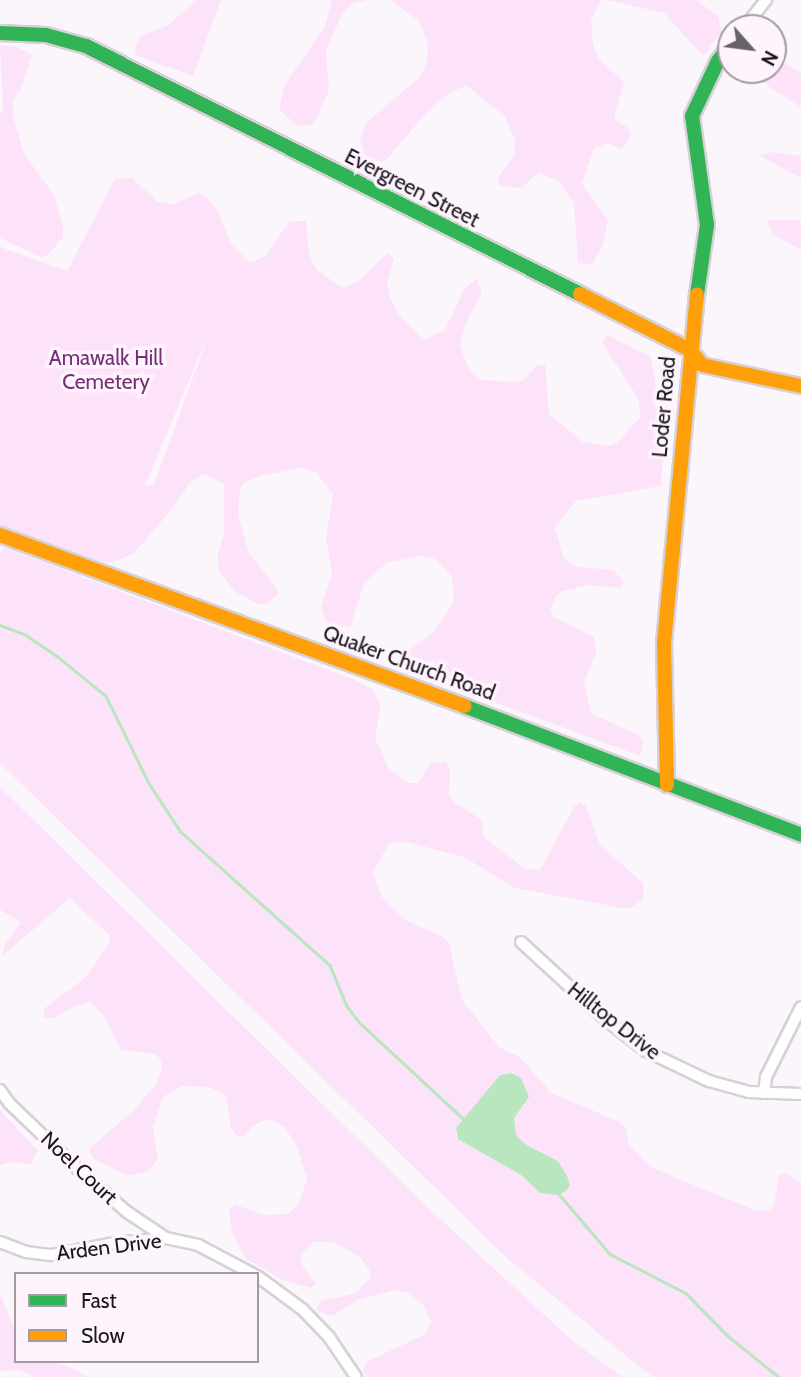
<!DOCTYPE html>
<html>
<head>
<meta charset="utf-8">
<style>
	body { margin:0 }
	#map { position:relative; width:801px; height:1377px; overflow:hidden; background:#fbf6fb; font-family:Cabin,sans-serif }
	div>[style] { position:absolute }
	.green>* { inset:0; background:#fce3fa }
	.water>* { inset:0; background:#b8e6be }
	.stream>* { height:2.5px; margin:-1.25px; padding:0 1.25px; transform-origin:1.25px; border-radius:1.25px; background:#b8e6be }
	.roads { filter:drop-shadow(2px 0 #d7d1d7) drop-shadow(-2px 0 #d7d1d7) drop-shadow(0 2px #d7d1d7) drop-shadow(0 -2px #d7d1d7) }
	.street>* { height:10px; margin:-5px; padding:0 5px; transform-origin:5px; border-radius:5px; background:#fefefe }
	.fast>* { height:14px; margin:-7px; padding:0 7px; transform-origin:7px; border-radius:7px; background:#30b455 }
	.slow>* { height:14px; margin:-7px; padding:0 7px; transform-origin:7px; border-radius:7px; background:#ff9f0a }
	span { translate:-50% -50%; white-space:nowrap; text-align:center; line-height:1.15; -webkit-text-stroke:7px #fdf4fd; paint-order:stroke }
	.street-label { font-size:21px; color:#1b141b }
	.park-label { font-size:21px; color:#762f76 }
	.legend { position:absolute; left:14px; top:1272px; width:245px; height:91px; box-sizing:border-box; background:#fdf4fd; border:2px solid #a39aa3; margin:0; padding:9px 12px; list-style:none; font-size:21px; color:#1b141b }
	.legend li { display:flex; align-items:center; gap:14px; height:35px }
	.legend b { width:35px; border:2px solid #a39aa3 }
	.north { position:absolute; left:717px; top:14px; width:70px; height:70px; box-sizing:border-box; background:#fdf4fd; border:2px solid #a39aa3; border-radius:50%; rotate:118deg; font-size:19px; font-weight:700; line-height:28px; text-align:center; color:#1b141b }
	.north::after { content:''; display:block; margin:auto; width:24px; height:32px; background:#696369; clip-path:polygon(50% 0,100% 100%,50% 72%,0 100%) }
</style>
</head>
<body>
<div id="map">
	<div class="green">
		<div style="clip-path:polygon(197px 0,221px 0,193px 76px,134px 55px,139px 37px,167px 26px)"></div>
		<div style="clip-path:polygon(332px 0,367px 0,354px 3px,342px 14px,326px 51px,329px 90px,316px 120px,311px 125px,297px 126px,279px 109px,284px 86px,325px 26px)"></div>
		<div style="clip-path:polygon(390px 0,601px 0,591px 20px,593px 44px,599px 59px,624px 82px,614px 119px,629px 129px,631px 136px,622px 149px,608px 143px,594px 148px,582px 184px,608px 220px,603px 244px,592px 265px,578px 263px,574px 203px,559px 182px,539px 172px,521px 188px,499px 185px,498px 177px,514px 156px,515px 140px,505px 116px,467px 86px,452px 91px,428px 111px,386px 160px,380px 162px,365px 155px,360px 140px,366px 123px,420px 77px,427px 62px,428px 45px,419px 21px)"></div>
		<div style="clip-path:polygon(607px 0,696px 0,718px 16px,722px 32px,703px 56px,664px 13px)"></div>
		<div style="clip-path:polygon(0 45px,17px 47px,32px 55px,21px 89px,13px 100px,13px 116px,24px 154px,54px 195px,63px 227px,63px 237px,48px 255px,41px 257px,0 238px,0 114px,3px 109px)"></div>
		<div style="clip-path:polygon(773px 57px,801px 72px,801px 107px,769px 87px,752px 70px,773px 70px)"></div>
		<div style="clip-path:polygon(774px 152px,801px 156px,801px 178px,758px 155px)"></div>
		<div style="clip-path:polygon(evenodd,132px 178px,158px 202px,174px 204px,198px 193px,206px 196px,216px 208px,232px 245px,250px 263px,264px 257px,290px 221px,306px 221px,309px 254px,316px 269px,342px 288px,357px 282px,388px 253px,394px 259px,387px 282px,390px 298px,398px 313px,423px 340px,445px 330px,464px 289px,477px 279px,482px 293px,466px 322px,460px 346px,469px 369px,481px 380px,515px 382px,524px 380px,536px 366px,545px 364px,549px 414px,583px 442px,608px 446px,617px 443px,641px 416px,638px 398px,602px 343px,607px 335px,651px 357px,664px 431px,661px 486px,576px 501px,555px 527px,564px 559px,579px 567px,613px 570px,624px 582px,620px 588px,589px 585px,563px 591px,556px 596px,550px 611px,555px 618px,593px 636px,597px 651px,584px 682px,591px 713px,638px 735px,644px 741px,640px 756px,400px 667px,404px 654px,433px 632px,454px 602px,452px 576px,435px 559px,420px 556px,387px 563px,364px 583px,350px 628px,327px 623px,321px 607px,332px 573px,326px 538px,333px 495px,317px 473px,302px 468px,264px 475px,244px 482px,240px 489px,238px 514px,248px 552px,276px 587px,278px 594px,266px 604px,259px 604px,236px 592px,220px 573px,217px 558px,224px 533px,224px 484px,205px 474px,191px 481px,173px 508px,134px 553px,113px 562px,106px 563px,0 525px,0 247px,67px 271px,115px 179px,132px 178px,206px 342px,154px 484px,145px 486px,205px 342px,206px 342px)"></div>
		<div style="clip-path:polygon(767px 220px,801px 220px,801px 250px,772px 234px)"></div>
		<div style="clip-path:polygon(evenodd,6px 548px,357px 681px,372px 689px,381px 704px,375px 738px,389px 769px,409px 783px,418px 783px,431px 763px,446px 762px,450px 769px,449px 795px,454px 802px,482px 820px,484px 837px,524px 868px,540px 870px,574px 807px,580px 802px,586px 806px,600px 845px,644px 884px,643px 900px,628px 909px,515px 888px,464px 857px,407px 842px,389px 843px,373px 873px,381px 896px,405px 920px,443px 937px,449px 944px,462px 1000px,499px 1047px,521px 1058px,551px 1093px,620px 1122px,626px 1129px,629px 1145px,653px 1168px,754px 1210px,769px 1211px,774px 1206px,779px 1174px,786px 1173px,801px 1183px,801px 1377px,654px 1377px,636px 1364px,508px 1259px,0 763px,0 552px,6px 548px,510px 1073px,521px 1078px,529px 1097px,514px 1118px,516px 1135px,525px 1144px,558px 1161px,540px 1193px,521px 1175px,458px 1139px,455px 1132px,500px 1075px,510px 1073px)"></div>
		<div style="clip-path:polygon(0 787px,426px 1206px,575px 1343px,623px 1377px,366px 1377px,363px 1370px,366px 1362px,426px 1334px,431px 1321px,423px 1305px,407px 1292px,394px 1290px,357px 1300px,333px 1316px,318px 1312px,316px 1308px,322px 1301px,356px 1293px,371px 1277px,369px 1269px,361px 1258px,333px 1242px,313px 1242px,300px 1255px,303px 1267px,316px 1283px,311px 1288px,283px 1280px,246px 1259px,232px 1233px,229px 1209px,236px 1205px,266px 1215px,288px 1214px,298px 1205px,307px 1179px,297px 1146px,284px 1127px,272px 1120px,263px 1121px,253px 1126px,245px 1136px,238px 1137px,231px 1128px,226px 1096px,210px 1087px,181px 1086px,163px 1097px,153px 1127px,158px 1159px,149px 1171px,127px 1176px,93px 1158px,89px 1151px,91px 1147px,135px 1109px,155px 1085px,162px 1069px,161px 1060px,156px 1054px,121px 1050px,102px 1013px,89px 1002px,71px 1008px,54px 1018px,43px 1017px,45px 1008px,85px 978px,109px 944px,110px 936px,70px 898px,1px 957px,5px 944px,21px 922px,0 910px)"></div>
		<div style="clip-path:polygon(0 1110px,38px 1151px,30px 1164px,10px 1162px,0 1165px)"></div>
		<div style="clip-path:polygon(0 1294px,16px 1332px,16px 1361px,56px 1361px,89px 1377px,33px 1377px,20px 1370px,0 1371px)"></div>
	</div>
	<div class="water">
		<div style="clip-path:polygon(511px 1073px,521px 1078px,529px 1097px,514px 1118px,516px 1135px,525px 1144px,558px 1161px,567px 1176px,570px 1185px,566px 1191px,558px 1195px,540px 1193px,521px 1175px,458px 1139px,456px 1128px,500px 1075px)"></div>
	</div>
	<div class="stream">
		<div style="left:0;top:625px;width:28px;rotate:21deg"></div>
		<div style="left:26px;top:635px;width:37px;rotate:34deg"></div>
		<div style="left:57px;top:656px;width:63px;rotate:39.2deg"></div>
		<div style="left:106px;top:696px;width:99px;rotate:63.7deg"></div>
		<div style="left:150px;top:785px;width:56px;rotate:56.6deg"></div>
		<div style="left:181px;top:832px;width:200px;rotate:41.8deg"></div>
		<div style="left:330px;top:965px;width:44px;rotate:67.5deg"></div>
		<div style="left:347px;top:1006px;width:21px;rotate:53deg"></div>
		<div style="left:360px;top:1023px;width:144px;rotate:42.8deg"></div>
		<div style="left:559px;top:1194px;width:79px;rotate:49.6deg"></div>
		<div style="left:610px;top:1254px;width:85px;rotate:27.2deg"></div>
		<div style="left:686px;top:1293px;width:60px;rotate:45.7deg"></div>
		<div style="left:728px;top:1336px;width:65px;rotate:38.8deg"></div>
	</div>
	<div class="roads">
		<div class="street">
			<div style="left:744px;top:28px;width:36px;rotate:-52deg"></div>
			<div style="left:521px;top:942px;width:115px;rotate:42.5deg"></div>
			<div style="left:606px;top:1020px;width:51px;rotate:37.8deg"></div>
			<div style="left:646px;top:1051px;width:70px;rotate:25.5deg"></div>
			<div style="left:709px;top:1081px;width:41px;rotate:15.4deg"></div>
			<div style="left:749px;top:1092px;width:52px;rotate:2.2deg"></div>
			<div style="left:0;top:1090px;width:16px;rotate:55deg"></div>
			<div style="left:9px;top:1103px;width:100px;rotate:43.8deg"></div>
			<div style="left:81px;top:1172px;width:61px;rotate:41deg"></div>
			<div style="left:127px;top:1212px;width:47px;rotate:33.7deg"></div>
			<div style="left:764px;top:1093px;width:16px;rotate:-83deg"></div>
			<div style="left:766px;top:1077px;width:78px;rotate:-63.4deg"></div>
			<div style="left:0;top:1242px;width:28px;rotate:21deg"></div>
			<div style="left:26px;top:1252px;width:26px;rotate:7deg"></div>
			<div style="left:52px;top:1255px;width:64px;rotate:-10.8deg"></div>
			<div style="left:115px;top:1243px;width:51px;rotate:-5.6deg"></div>
			<div style="left:166px;top:1238px;width:33px;rotate:12deg"></div>
			<div style="left:198px;top:1245px;width:62px;rotate:27.8deg"></div>
			<div style="left:257px;top:1276px;width:56px;rotate:36.3deg"></div>
			<div style="left:302px;top:1309px;width:39px;rotate:46deg"></div>
			<div style="left:329px;top:1337px;width:48px;rotate:56deg"></div>
		</div>
		<div class="fast">
			<div style="left:0;top:33px;width:46px;rotate:2.5deg"></div>
			<div style="left:46px;top:35px;width:41px;rotate:15.4deg"></div>
			<div style="left:86px;top:46px;width:553px;rotate:26.66deg"></div>
			<div style="left:697px;top:295px;width:71px;rotate:-81.9deg"></div>
			<div style="left:707px;top:225px;width:110px;rotate:-97.8deg"></div>
			<div style="left:692px;top:116px;width:61px;rotate:-64.7deg"></div>
			<div style="left:718px;top:61px;width:21px;rotate:-53deg"></div>
			<div style="left:464px;top:706px;width:361px;rotate:20.9deg"></div>
		</div>
		<div class="slow">
			<div style="left:580px;top:294px;width:123px;rotate:27deg"></div>
			<div style="left:690px;top:350px;width:19px;rotate:51deg"></div>
			<div style="left:702px;top:365px;width:101px;rotate:12deg"></div>
			<div style="left:0;top:535px;width:495px;rotate:20.2deg"></div>
			<div style="left:667px;top:785px;width:142px;rotate:-91.2deg"></div>
			<div style="left:664px;top:643px;width:350px;rotate:-84.6deg"></div>
		</div>
	</div>
	<div class="street-label">
		<span style="left:412px;top:188px;rotate:27deg">Evergreen Street</span>
		<span style="left:664px;top:407px;rotate:-85deg">Loder Road</span>
		<span style="left:409px;top:663px;rotate:20deg">Quaker Church Road</span>
		<span style="left:614px;top:1021px;rotate:38deg">Hilltop Drive</span>
		<span style="left:79px;top:1168px;rotate:43deg">Noel Court</span>
		<span style="left:109px;top:1247px;rotate:-7deg">Arden Drive</span>
	</div>
	<div class="park-label">
		<span style="left:106px;top:370px">Amawalk Hill<br>Cemetery</span>
	</div>
	<ul class="legend">
	<li><b style="height:9px;background:#30b455"></b>Fast</li>
	<li><b style="height:9px;background:#ff9f0a"></b>Slow</li>
	</ul>
	<div class="north">N</div>
</div>
</body>
</html>
